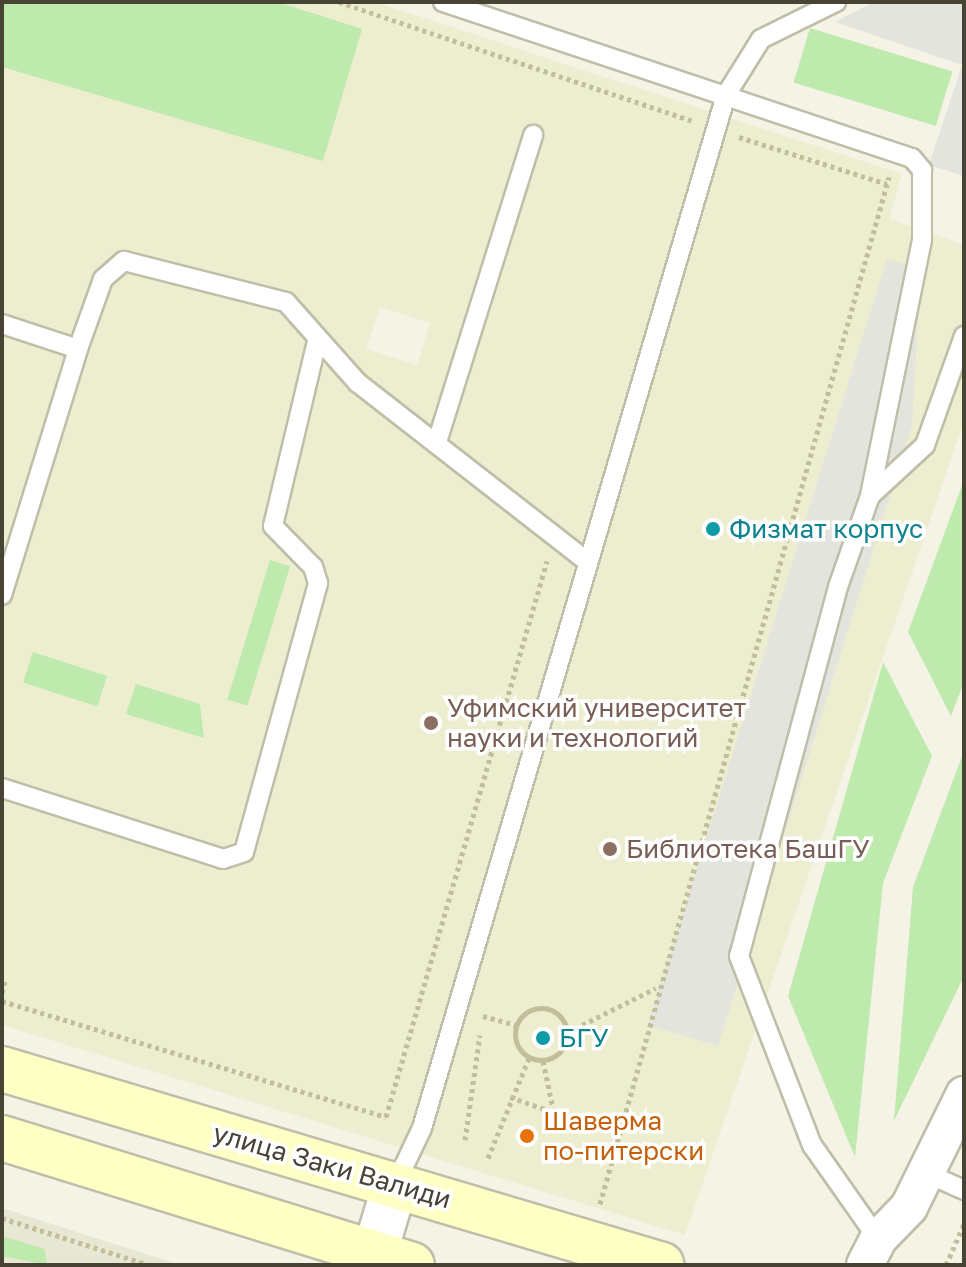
<!DOCTYPE html>
<html>
<head>
<meta charset="utf-8">
<style>
	body { margin:0 }
	#map { position:relative; width:966px; height:1267px; overflow:hidden; background:#f4f3e6; font-family:"Golos Text",sans-serif }
	div>[style] { position:absolute }
	.residential>* { inset:0; background:#e8e7d4 }
	.education>* { inset:0; background:#ededcf }
	.green>* { inset:0; background:#beeaad; transform-origin:0 0 }
	.parking>* { inset:0; background:#e4e4de }
	.path>* { height:5px; margin-top:-2.5px; transform-origin:0; background:repeating-linear-gradient(90deg,#c2be99 0 4px,transparent 0 8px) }
	.path>.ring { margin:-2.5px; padding:0; box-sizing:content-box; background:none; border:5px solid #c2be99; border-radius:50% }
	.roads { filter:drop-shadow(2px 0 #bfbea8) drop-shadow(-2px 0 #bfbea8) drop-shadow(0 2px #bfbea8) drop-shadow(0 -2px #bfbea8) }
	.service>* { height:18px; margin:-9px; padding:0 9px; transform-origin:9px; border-radius:9px; background:#fff }
	.minor>* { height:36px; margin:-18px; padding:0 18px; transform-origin:18px; border-radius:18px; background:#fff }
	.tertiary>* { height:44px; margin:-22px; padding:0 22px; transform-origin:22px; border-radius:22px; background:#fff }
	.secondary>* { height:44px; margin:-22px; padding:0 22px; transform-origin:22px; border-radius:22px; background:#feffc5 }
	.dots>* { width:22px; height:22px; translate:-50% -50%; box-sizing:border-box; border:4px solid #fff; border-radius:50% }
	span { translate:-50% -50%; white-space:nowrap; text-align:center; line-height:1.15; -webkit-text-stroke:7px #fff; paint-order:stroke }
	.culture-label { font-size:26px; color:#0d838f }
	.left { translate:0 -50%; text-align:left }
	.education-label { font-size:26px; color:#785e54 }
	.food-label { font-size:26px; color:#c56008 }
	.street-label { font-size:26px; color:#474435 }
	.frame { position:absolute; inset:0; border:4px solid #474435; pointer-events:none }
</style>
</head>
<body>
<div id="map">
	<div class="residential">
		<div style="clip-path:polygon(2px 1208px,180px 1265px,2px 1265px)"></div>
	</div>
	<div class="education">
		<div style="clip-path:polygon(evenodd,2px 2px,375px 2px,902px 174px,889px 219px,964px 245px,964px 421px,685px 1235px,2px 1025px,2px 2px,380px 307px,430px 323px,417px 365px,366px 349px,380px 307px)"></div>
	</div>
	<div class="green">
		<div style="clip-path:polygon(3px 2px,278px 2px,362px 29px,323px 161px,2px 67px)"></div>
		<div style="left:810px;top:28px;width:149px;height:57px;rotate:17deg"></div>
		<div style="clip-path:polygon(964px 480px,964px 682px,951px 716px,908px 632px)"></div>
		<div style="left:270px;top:560px;width:21px;height:146px;rotate:17deg"></div>
		<div style="left:33px;top:652px;width:78px;height:32px;rotate:18deg"></div>
		<div style="clip-path:polygon(883px 662px,932px 756px,883px 883px,855px 1157px,788px 996px)"></div>
		<div style="clip-path:polygon(136px 684px,200px 704px,204px 738px,126px 714px)"></div>
		<div style="clip-path:polygon(964px 751px,964px 976px,894px 1121px,913px 887px)"></div>
		<div style="clip-path:polygon(2px 1236px,45px 1249px,47px 1265px,2px 1256px)"></div>
	</div>
	<div class="parking">
		<div style="clip-path:polygon(874px 2px,964px 2px,964px 176px,929px 165px,962px 65px,835px 22px)"></div>
		<div style="clip-path:polygon(887px 259px,921px 270px,912px 425px,718px 1046px,648px 1025px)"></div>
	</div>
	<div class="path">
		<div style="left:339px;top:2px;width:373px;rotate:18.6deg"></div>
		<div style="left:739px;top:137px;width:155px;rotate:17.6deg"></div>
		<div style="left:2px;top:993px;width:13px;rotate:-77deg"></div>
		<div style="left:2px;top:1001px;width:401px;rotate:16.8deg"></div>
		<div style="left:386px;top:1117px;width:579px;rotate:-73.85deg"></div>
		<div class="ring" style="left:515px;top:1008px;width:47px;height:47px"></div>
		<div style="left:483px;top:1016px;width:35px;rotate:15deg"></div>
		<div style="left:568px;top:1032px;width:98px;rotate:-26.6deg"></div>
		<div style="left:543px;top:1061px;width:53px;rotate:78.1deg"></div>
		<div style="left:554px;top:1113px;width:64px;rotate:15.3deg"></div>
		<div style="left:510px;top:1097px;width:46px;rotate:19.2deg"></div>
		<div style="left:465px;top:1140px;width:106px;rotate:-81.9deg"></div>
		<div style="left:488px;top:1158px;width:108px;rotate:-67.7deg"></div>
		<div style="left:600px;top:1204px;width:1067px;rotate:-74.28deg"></div>
		<div style="left:2px;top:1218px;width:154px;rotate:17.7deg"></div>
		<div style="left:946px;top:1265px;width:45px;rotate:-66.3deg"></div>
	</div>
	<div class="roads">
		<div class="service">
			<div style="left:443px;top:2px;width:494px;rotate:18.4deg"></div>
			<div style="left:912px;top:158px;width:16px;rotate:50deg"></div>
			<div style="left:922px;top:170px;width:70px;rotate:90deg"></div>
			<div style="left:922px;top:240px;width:261px;rotate:101.5deg"></div>
			<div style="left:870px;top:496px;width:96px;rotate:109.4deg"></div>
			<div style="left:838px;top:587px;width:382px;rotate:105deg"></div>
			<div style="left:739px;top:956px;width:203px;rotate:68.9deg"></div>
			<div style="left:812px;top:1145px;width:115px;rotate:54.9deg"></div>
			<div style="left:2px;top:324px;width:80px;rotate:18.2deg"></div>
			<div style="left:78px;top:349px;width:74px;rotate:-70.3deg"></div>
			<div style="left:103px;top:279px;width:28px;rotate:-41deg"></div>
			<div style="left:124px;top:261px;width:167px;rotate:14.2deg"></div>
			<div style="left:286px;top:302px;width:108px;rotate:48.4deg"></div>
			<div style="left:358px;top:383px;width:291px;rotate:37.9deg"></div>
			<div style="left:437px;top:442px;width:322px;rotate:-72.6deg"></div>
			<div style="left:870px;top:496px;width:75px;rotate:-42.8deg"></div>
			<div style="left:925px;top:445px;width:116px;rotate:-70.3deg"></div>
			<div style="left:2px;top:595px;width:257px;rotate:-72.8deg"></div>
			<div style="left:2px;top:788px;width:232px;rotate:17.8deg"></div>
			<div style="left:223px;top:859px;width:22px;rotate:-18deg"></div>
			<div style="left:244px;top:852px;width:279px;rotate:-74.6deg"></div>
			<div style="left:318px;top:583px;width:17px;rotate:-107deg"></div>
			<div style="left:313px;top:567px;width:57px;rotate:-134.3deg"></div>
			<div style="left:273px;top:526px;width:189px;rotate:-76.6deg"></div>
			<div style="left:926px;top:1173px;width:42px;rotate:24.1deg"></div>
			<div style="left:395px;top:1185px;width:63px;rotate:-64.7deg"></div>
			<div style="left:422px;top:1128px;width:1077px;rotate:-73.6deg"></div>
			<div style="left:726px;top:95px;width:66px;rotate:-58deg"></div>
			<div style="left:761px;top:39px;width:84px;rotate:-26.3deg"></div>
		</div>
		<div class="minor">
			<div style="left:865px;top:1265px;width:29px;rotate:-63deg"></div>
			<div style="left:878px;top:1239px;width:45px;rotate:-45.9deg"></div>
			<div style="left:909px;top:1207px;width:125px;rotate:-63.8deg"></div>
		</div>
		<div class="tertiary">
			<div style="left:371px;top:1265px;width:84px;rotate:-73.3deg"></div>
		</div>
		<div class="secondary">
			<div style="left:2px;top:1069px;width:688px;rotate:16.54deg"></div>
			<div style="left:2px;top:1138px;width:429px;rotate:17.2deg"></div>
		</div>
	</div>
	<div class="dots">
		<div style="left:713px;top:529px;background:#0f9aa8"></div>
		<div style="left:431px;top:723px;background:#8d6e63"></div>
		<div style="left:610px;top:849px;background:#8d6e63"></div>
		<div style="left:543px;top:1038px;background:#0f9aa8"></div>
		<div style="left:527px;top:1136px;background:#e8710a"></div>
	</div>
	<div class="culture-label">
		<span class="left" style="left:729px;top:529px">Физмат корпус</span>
		<span class="left" style="left:559px;top:1038px">БГУ</span>
	</div>
	<div class="education-label">
		<span class="left" style="left:447px;top:723px">Уфимский университет<br>науки и технологий</span>
		<span class="left" style="left:626px;top:849px">Библиотека БашГУ</span>
	</div>
	<div class="food-label">
		<span class="left" style="left:543px;top:1136px">Шаверма<br>по-питерски</span>
	</div>
	<div class="street-label">
		<span style="left:332px;top:1166px;rotate:16deg">улица Заки Валиди</span>
	</div>
	<div class="frame"></div>
</div>
</body>
</html>
